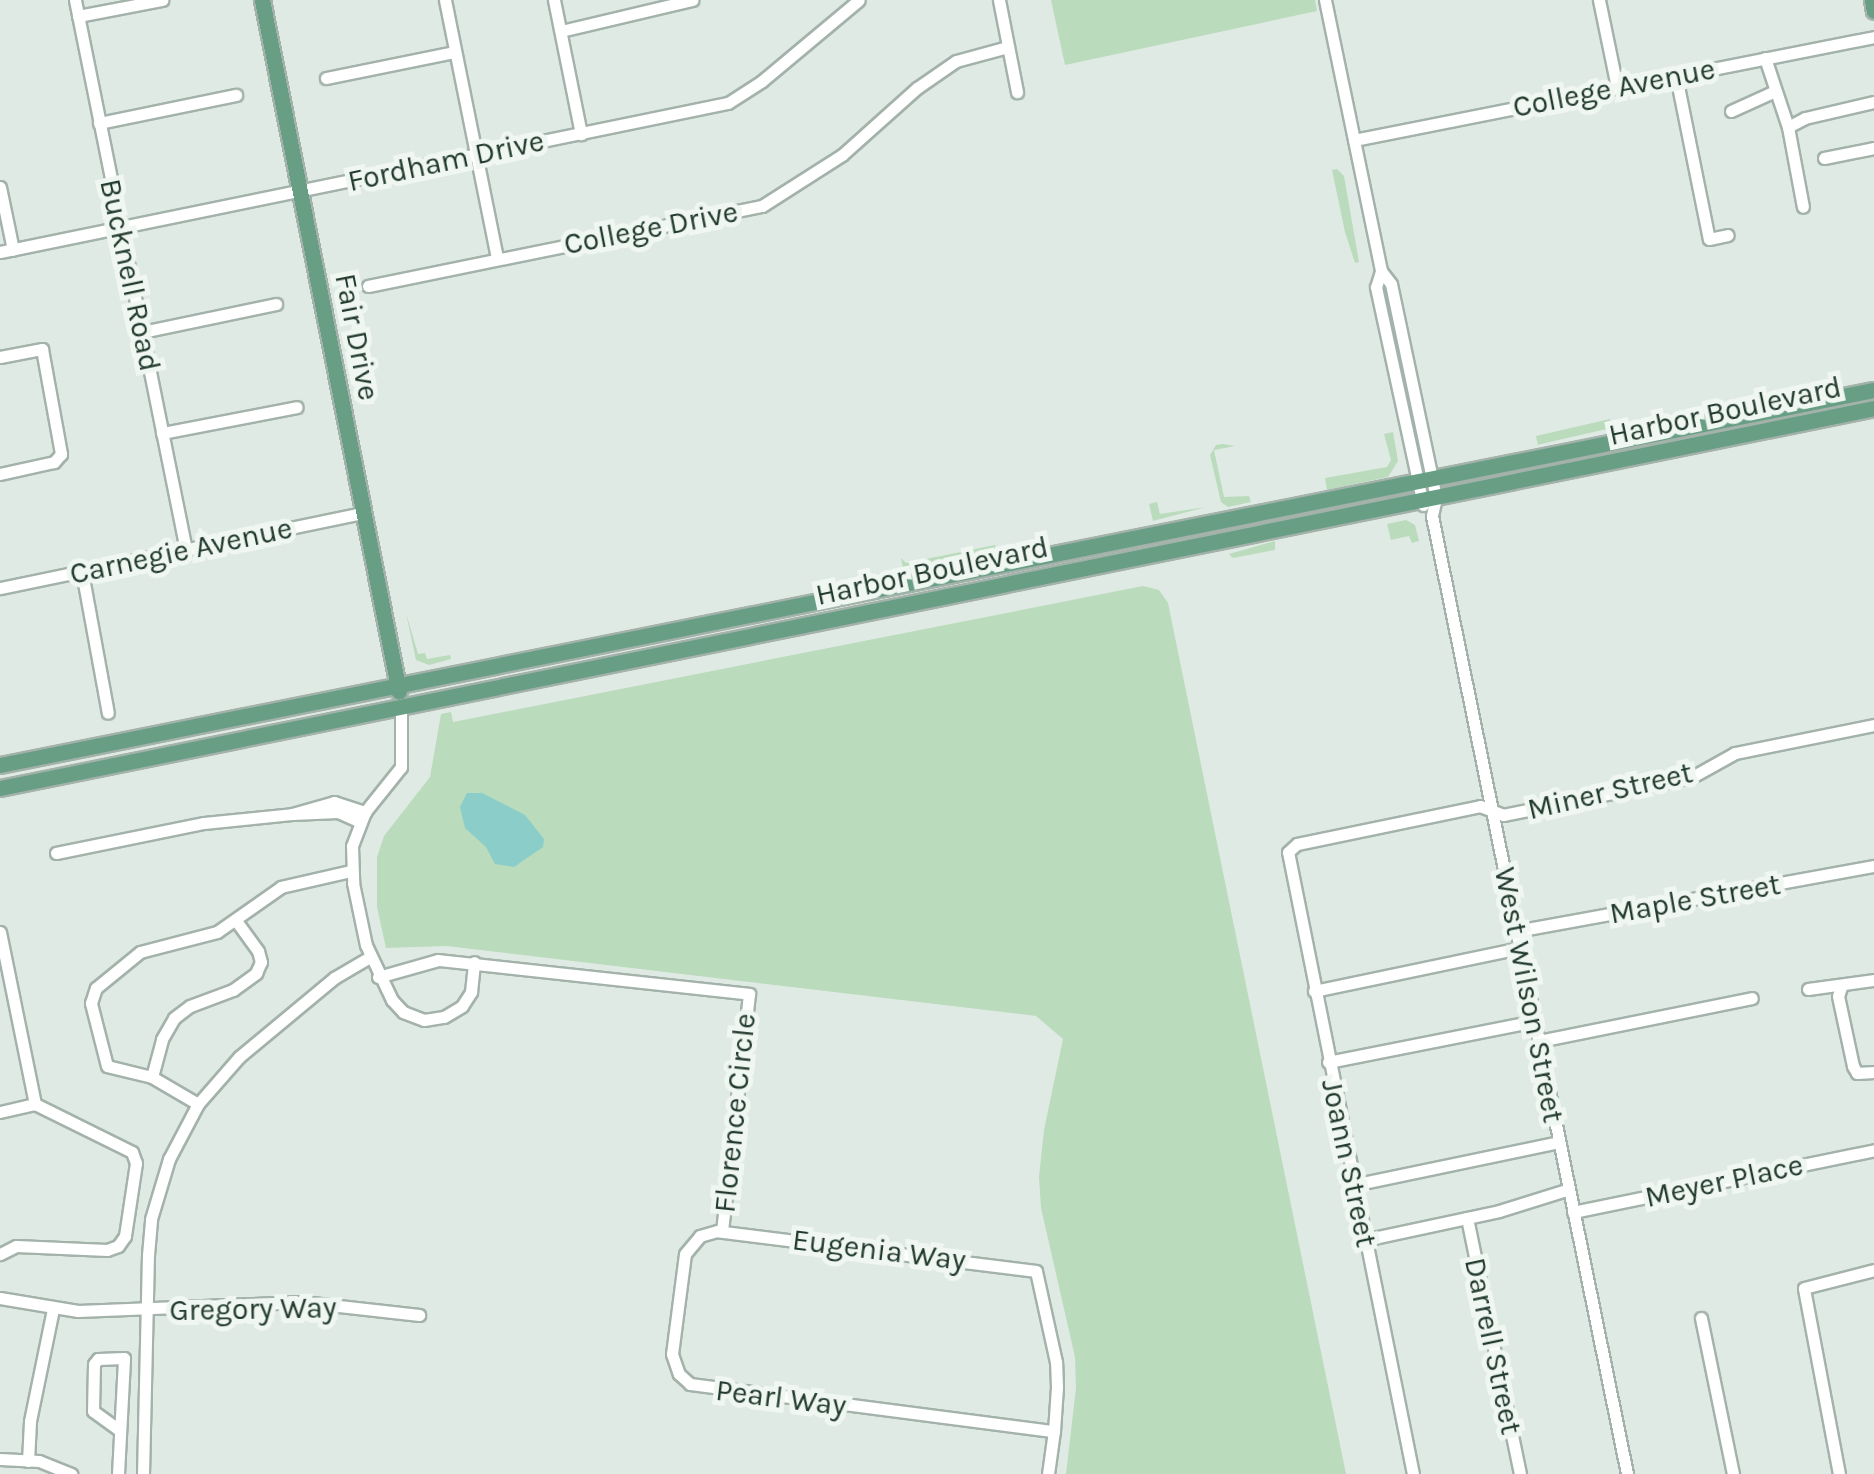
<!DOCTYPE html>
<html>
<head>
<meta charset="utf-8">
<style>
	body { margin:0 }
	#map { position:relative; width:1874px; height:1474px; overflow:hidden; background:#e0eae4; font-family:Karla,sans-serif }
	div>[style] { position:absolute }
	.green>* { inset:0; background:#badbbc; transform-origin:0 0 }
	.water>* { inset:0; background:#8acdc9 }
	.roads { filter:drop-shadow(2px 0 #a3b2aa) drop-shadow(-2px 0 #a3b2aa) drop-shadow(0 2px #a3b2aa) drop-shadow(0 -2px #a3b2aa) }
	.minor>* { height:11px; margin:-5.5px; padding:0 5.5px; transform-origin:5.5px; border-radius:5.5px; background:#fff }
	.major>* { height:15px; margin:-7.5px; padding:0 7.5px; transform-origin:7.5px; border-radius:7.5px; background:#679e84 }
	span { translate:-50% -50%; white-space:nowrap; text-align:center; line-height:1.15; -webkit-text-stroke:10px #f0f7f2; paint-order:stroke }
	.street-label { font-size:30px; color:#223a2e }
</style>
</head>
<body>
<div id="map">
	<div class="green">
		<div style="clip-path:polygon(1051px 0,1315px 0,1317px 11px,1065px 65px)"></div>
		<div style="clip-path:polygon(1337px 169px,1344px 176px,1359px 262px,1355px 263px,1345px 232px,1332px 170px)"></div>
		<div style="left:1610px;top:419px;width:9px;height:76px;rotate:77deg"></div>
		<div style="clip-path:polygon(1393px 432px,1398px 461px,1388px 477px,1327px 490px,1325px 478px,1387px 467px,1391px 460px,1384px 434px)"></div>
		<div style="clip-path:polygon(1216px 445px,1223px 444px,1235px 446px,1214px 450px,1224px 497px,1249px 496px,1251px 502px,1228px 507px,1221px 502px,1210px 455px)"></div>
		<div style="clip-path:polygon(1157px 502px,1160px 514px,1206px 507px,1153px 521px,1149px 504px)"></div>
		<div style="clip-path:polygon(1406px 520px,1415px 525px,1419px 541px,1412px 543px,1409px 536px,1391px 540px,1387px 524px)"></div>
		<div style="clip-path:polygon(1275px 541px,1275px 550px,1233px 558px,1229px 554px)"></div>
		<div style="clip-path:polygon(995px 545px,998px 551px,993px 554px,904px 572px,901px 558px,906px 563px)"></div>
		<div style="clip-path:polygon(1143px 586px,1159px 590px,1168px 603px,1346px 1474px,1066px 1474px,1076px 1388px,1075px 1357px,1041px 1208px,1039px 1177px,1044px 1130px,1063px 1039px,1036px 1016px,447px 946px,386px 948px,377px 907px,377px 857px,384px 836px,430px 777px,441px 714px,451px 712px,453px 722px)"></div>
		<div style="clip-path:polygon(406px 613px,418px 654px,425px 653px,427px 659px,450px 655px,451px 659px,429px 665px,416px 660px)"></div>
	</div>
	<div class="water">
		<div style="clip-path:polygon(467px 793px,482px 793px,525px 815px,544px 839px,543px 847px,514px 867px,495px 864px,486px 847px,465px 828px,460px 807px)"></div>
	</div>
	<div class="roads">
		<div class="minor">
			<div style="left:75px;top:0;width:561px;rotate:78.59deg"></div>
			<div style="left:445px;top:0;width:263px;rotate:78.6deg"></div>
			<div style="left:554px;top:0;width:137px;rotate:78.6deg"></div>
			<div style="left:999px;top:0;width:94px;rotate:78.9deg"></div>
			<div style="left:1325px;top:0;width:277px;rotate:78.3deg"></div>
			<div style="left:1381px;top:271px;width:16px;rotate:52deg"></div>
			<div style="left:1391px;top:284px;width:219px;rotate:78.1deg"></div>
			<div style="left:1436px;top:498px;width:18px;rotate:103deg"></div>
			<div style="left:1432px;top:516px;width:978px;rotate:78.49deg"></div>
			<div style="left:1599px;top:0;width:89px;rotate:78.3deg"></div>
			<div style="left:78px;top:16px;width:86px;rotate:-10.8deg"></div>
			<div style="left:561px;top:31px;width:135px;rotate:-13.3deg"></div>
			<div style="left:1765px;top:58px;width:73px;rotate:71.6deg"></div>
			<div style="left:1788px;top:127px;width:81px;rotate:79.4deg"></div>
			<div style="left:1676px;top:76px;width:166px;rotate:78.6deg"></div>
			<div style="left:1709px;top:239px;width:19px;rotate:-12deg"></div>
			<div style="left:326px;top:78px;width:131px;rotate:-11.5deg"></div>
			<div style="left:1731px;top:111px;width:46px;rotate:-24.3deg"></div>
			<div style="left:99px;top:123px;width:140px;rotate:-11.6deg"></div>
			<div style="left:1788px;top:127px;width:19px;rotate:-28deg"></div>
			<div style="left:1805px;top:118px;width:71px;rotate:-13.1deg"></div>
			<div style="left:1354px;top:140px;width:530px;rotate:-11.2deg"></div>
			<div style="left:1824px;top:158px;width:51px;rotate:-11.3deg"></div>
			<div style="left:0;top:187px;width:64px;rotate:78.3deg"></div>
			<div style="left:0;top:252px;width:743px;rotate:-11.57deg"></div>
			<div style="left:728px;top:103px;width:40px;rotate:-32.9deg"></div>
			<div style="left:762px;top:81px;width:126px;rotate:-39.9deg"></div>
			<div style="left:1381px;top:271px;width:17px;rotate:107deg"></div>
			<div style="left:1376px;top:287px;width:223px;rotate:77.8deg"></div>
			<div style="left:368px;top:286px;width:402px;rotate:-11.5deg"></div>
			<div style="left:762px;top:206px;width:95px;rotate:-32.5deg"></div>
			<div style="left:842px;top:155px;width:101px;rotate:-41.8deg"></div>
			<div style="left:917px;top:88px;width:47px;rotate:-34.7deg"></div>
			<div style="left:956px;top:61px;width:54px;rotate:-15.1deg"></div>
			<div style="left:142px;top:332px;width:137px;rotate:-11.8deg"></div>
			<div style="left:0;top:357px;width:43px;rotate:-10.8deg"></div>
			<div style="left:42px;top:349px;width:107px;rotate:79.7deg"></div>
			<div style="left:61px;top:454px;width:11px;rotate:131deg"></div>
			<div style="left:54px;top:462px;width:55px;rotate:167.5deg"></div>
			<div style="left:162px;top:433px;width:137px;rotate:-10.9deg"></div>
			<div style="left:82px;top:572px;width:143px;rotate:79.6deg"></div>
			<div style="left:0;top:588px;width:370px;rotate:-11.7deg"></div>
			<div style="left:401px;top:706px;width:61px;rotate:90deg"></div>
			<div style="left:401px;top:767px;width:58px;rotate:128.7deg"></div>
			<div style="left:365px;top:812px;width:36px;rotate:111deg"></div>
			<div style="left:352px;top:846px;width:37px;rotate:88deg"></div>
			<div style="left:353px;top:883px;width:63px;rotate:78.2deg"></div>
			<div style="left:366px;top:945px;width:61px;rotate:64.7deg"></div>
			<div style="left:392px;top:1000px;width:16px;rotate:47deg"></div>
			<div style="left:403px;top:1012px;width:22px;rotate:21deg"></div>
			<div style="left:424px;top:1020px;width:20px;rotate:-9deg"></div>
			<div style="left:444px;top:1017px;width:21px;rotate:-31deg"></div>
			<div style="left:462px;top:1006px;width:17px;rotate:-57deg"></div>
			<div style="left:471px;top:992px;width:30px;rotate:-84deg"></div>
			<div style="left:292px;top:814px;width:46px;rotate:-2.5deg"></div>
			<div style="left:338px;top:812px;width:24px;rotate:24deg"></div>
			<div style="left:56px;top:853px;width:151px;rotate:-11.5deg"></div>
			<div style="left:204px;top:823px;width:88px;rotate:-5.8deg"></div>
			<div style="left:292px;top:814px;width:44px;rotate:-15.9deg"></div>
			<div style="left:334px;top:802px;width:33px;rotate:18deg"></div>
			<div style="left:1516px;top:931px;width:364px;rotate:-10.3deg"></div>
			<div style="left:0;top:932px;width:176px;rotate:78.5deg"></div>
			<div style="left:378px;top:977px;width:62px;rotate:-15.8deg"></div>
			<div style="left:438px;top:960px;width:313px;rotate:6.2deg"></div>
			<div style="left:749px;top:994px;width:239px;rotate:96.5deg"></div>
			<div style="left:1841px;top:987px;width:9px;rotate:108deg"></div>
			<div style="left:1838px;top:996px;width:72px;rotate:77.9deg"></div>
			<div style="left:1853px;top:1066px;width:8px;rotate:60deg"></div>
			<div style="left:1857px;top:1073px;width:17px;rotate:-3deg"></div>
			<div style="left:1808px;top:989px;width:67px;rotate:-7.8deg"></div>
			<div style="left:1314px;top:991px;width:210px;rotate:-11.8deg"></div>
			<div style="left:1539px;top:1041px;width:217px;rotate:-11.4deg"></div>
			<div style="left:1328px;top:1062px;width:211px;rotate:-11.2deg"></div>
			<div style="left:152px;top:1077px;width:39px;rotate:-75deg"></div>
			<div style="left:162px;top:1039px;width:24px;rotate:-60deg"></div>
			<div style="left:174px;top:1018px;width:20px;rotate:-37deg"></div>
			<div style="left:190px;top:1006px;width:46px;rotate:-20.4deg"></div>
			<div style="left:233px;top:990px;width:29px;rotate:-36deg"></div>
			<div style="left:256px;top:973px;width:12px;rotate:-66deg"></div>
			<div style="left:261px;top:962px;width:11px;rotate:-105deg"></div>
			<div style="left:258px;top:951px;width:37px;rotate:-126deg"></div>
			<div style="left:198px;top:1104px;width:53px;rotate:-149.6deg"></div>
			<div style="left:152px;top:1077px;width:46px;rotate:-166.3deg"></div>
			<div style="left:107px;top:1066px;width:65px;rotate:-104.3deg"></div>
			<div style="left:91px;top:1003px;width:16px;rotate:-72deg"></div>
			<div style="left:96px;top:988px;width:57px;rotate:-39.3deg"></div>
			<div style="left:140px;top:952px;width:80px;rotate:-14.6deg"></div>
			<div style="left:217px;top:932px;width:78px;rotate:-35.1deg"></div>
			<div style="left:281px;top:887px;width:72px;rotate:-12.9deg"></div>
			<div style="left:0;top:1112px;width:36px;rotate:-13deg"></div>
			<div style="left:35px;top:1104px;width:108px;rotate:26.3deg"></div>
			<div style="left:132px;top:1152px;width:12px;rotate:70deg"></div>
			<div style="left:136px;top:1163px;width:74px;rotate:98.6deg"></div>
			<div style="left:125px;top:1236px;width:12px;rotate:125deg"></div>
			<div style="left:118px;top:1246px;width:12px;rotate:160deg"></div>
			<div style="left:107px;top:1250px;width:91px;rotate:-177.5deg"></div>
			<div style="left:16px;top:1246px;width:18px;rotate:153deg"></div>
			<div style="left:1353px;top:1185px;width:210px;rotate:-11.8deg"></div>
			<div style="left:1573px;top:1212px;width:307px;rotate:-11.6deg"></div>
			<div style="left:1467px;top:1218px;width:261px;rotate:78.3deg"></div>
			<div style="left:1364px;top:1240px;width:138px;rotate:-12.1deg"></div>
			<div style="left:1499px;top:1211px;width:73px;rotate:-17.4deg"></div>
			<div style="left:0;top:1298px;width:79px;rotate:9.5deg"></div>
			<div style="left:78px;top:1311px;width:225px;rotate:-2.3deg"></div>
			<div style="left:303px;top:1302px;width:117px;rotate:6.4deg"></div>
			<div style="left:1701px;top:1318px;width:159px;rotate:78.4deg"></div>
			<div style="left:0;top:1459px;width:39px;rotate:3deg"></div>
			<div style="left:39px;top:1461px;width:35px;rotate:22deg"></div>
			<div style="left:28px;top:1461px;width:40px;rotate:-87.1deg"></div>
			<div style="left:30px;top:1421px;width:114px;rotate:-78.4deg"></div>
			<div style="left:118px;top:1474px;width:116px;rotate:-87deg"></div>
			<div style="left:124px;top:1358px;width:26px;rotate:178deg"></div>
			<div style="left:98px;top:1359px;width:6px;rotate:129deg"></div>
			<div style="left:94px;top:1364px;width:47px;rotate:91.2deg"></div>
			<div style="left:93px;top:1411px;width:32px;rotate:36deg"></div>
			<div style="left:143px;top:1474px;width:219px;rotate:-88.7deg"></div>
			<div style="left:148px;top:1255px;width:36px;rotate:-85deg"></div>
			<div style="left:151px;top:1219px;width:63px;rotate:-73.3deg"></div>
			<div style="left:169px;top:1159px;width:62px;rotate:-62.2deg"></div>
			<div style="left:198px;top:1104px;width:62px;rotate:-48.9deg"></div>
			<div style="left:239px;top:1057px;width:124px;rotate:-39.7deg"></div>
			<div style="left:334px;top:978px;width:42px;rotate:-30.3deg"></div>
			<div style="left:1048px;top:1474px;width:43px;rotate:-82.1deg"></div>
			<div style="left:1054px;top:1431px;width:44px;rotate:-86.1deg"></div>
			<div style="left:1057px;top:1387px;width:25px;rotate:-92deg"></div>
			<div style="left:1056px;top:1362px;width:93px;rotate:-102.4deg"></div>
			<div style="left:1036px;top:1271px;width:321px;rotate:-172.9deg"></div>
			<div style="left:717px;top:1231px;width:18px;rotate:164deg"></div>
			<div style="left:700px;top:1236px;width:23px;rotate:130deg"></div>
			<div style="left:685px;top:1254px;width:101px;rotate:97.4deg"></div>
			<div style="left:672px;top:1354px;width:21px;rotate:71deg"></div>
			<div style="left:679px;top:1374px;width:15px;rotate:42deg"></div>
			<div style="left:690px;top:1384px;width:367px;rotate:7.4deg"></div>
			<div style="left:1413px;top:1474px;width:634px;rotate:-101.36deg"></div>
			<div style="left:1288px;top:852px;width:12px;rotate:-42deg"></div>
			<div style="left:1297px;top:844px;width:187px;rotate:-11.7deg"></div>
			<div style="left:1480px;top:806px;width:25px;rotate:21deg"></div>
			<div style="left:1503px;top:815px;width:193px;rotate:-11.4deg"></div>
			<div style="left:1692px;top:777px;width:49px;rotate:-29.2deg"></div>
			<div style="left:1735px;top:753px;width:142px;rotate:-11.4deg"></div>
			<div style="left:1839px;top:1474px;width:189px;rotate:-100.7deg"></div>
			<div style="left:1804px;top:1288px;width:72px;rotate:-14.4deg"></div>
		</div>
		<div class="major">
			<div style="left:262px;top:0;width:705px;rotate:78.8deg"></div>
			<div style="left:1872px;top:0;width:11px;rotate:80deg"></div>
			<div style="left:0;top:765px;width:1911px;rotate:-11.32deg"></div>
			<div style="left:0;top:788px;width:1912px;rotate:-11.46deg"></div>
		</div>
	</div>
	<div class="street-label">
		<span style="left:1614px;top:88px;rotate:-11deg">College Avenue</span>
		<span style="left:446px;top:161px;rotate:-12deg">Fordham Drive</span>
		<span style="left:651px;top:228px;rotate:-11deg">College Drive</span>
		<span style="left:130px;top:275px;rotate:78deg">Bucknell Road</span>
		<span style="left:357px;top:337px;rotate:79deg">Fair Drive</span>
		<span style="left:1725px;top:411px;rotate:-12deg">Harbor Boulevard</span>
		<span style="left:181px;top:551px;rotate:-12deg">Carnegie Avenue</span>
		<span style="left:932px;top:571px;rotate:-12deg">Harbor Boulevard</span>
		<span style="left:1610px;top:791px;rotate:-13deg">Miner Street</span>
		<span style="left:1695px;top:899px;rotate:-10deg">Maple Street</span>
		<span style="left:1529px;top:995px;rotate:79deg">West Wilson Street</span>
		<span style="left:735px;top:1113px;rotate:-84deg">Florence Circle</span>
		<span style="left:1349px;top:1163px;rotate:78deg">Joann Street</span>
		<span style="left:1724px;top:1181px;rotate:-12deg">Meyer Place</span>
		<span style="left:879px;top:1250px;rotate:7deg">Eugenia Way</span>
		<span style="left:253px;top:1309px;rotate:-1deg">Gregory Way</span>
		<span style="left:1493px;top:1346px;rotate:78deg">Darrell Street</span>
		<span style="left:781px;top:1398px;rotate:7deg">Pearl Way</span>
	</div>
</div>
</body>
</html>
